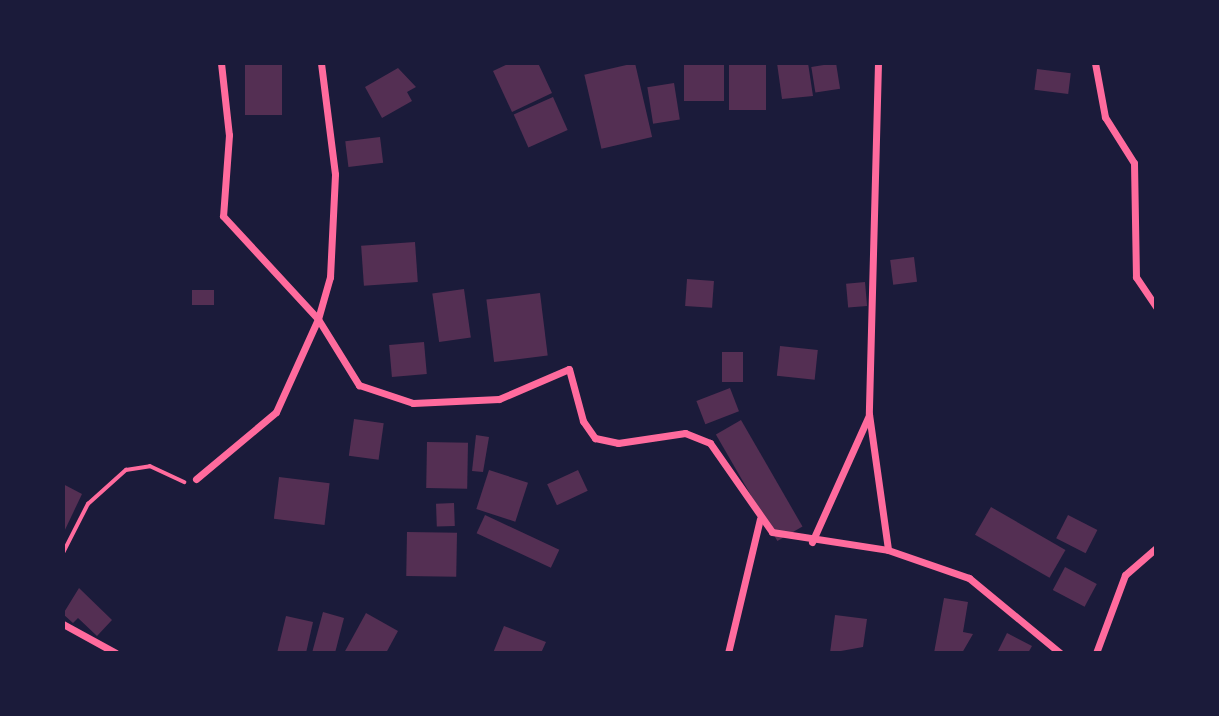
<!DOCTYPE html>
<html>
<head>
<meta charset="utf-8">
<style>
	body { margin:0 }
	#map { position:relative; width:1219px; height:716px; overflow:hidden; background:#1b1b3a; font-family:"Golos Text",sans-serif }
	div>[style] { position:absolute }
	.building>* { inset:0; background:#542f53; transform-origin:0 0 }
	.path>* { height:3.5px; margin:-1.75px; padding:0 1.75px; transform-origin:1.75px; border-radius:1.75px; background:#ff6b9d }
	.minor>* { height:7px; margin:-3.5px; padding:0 3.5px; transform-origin:3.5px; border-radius:3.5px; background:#ff6b9d }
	span { translate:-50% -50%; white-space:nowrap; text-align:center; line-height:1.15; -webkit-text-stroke:6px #1b1b3a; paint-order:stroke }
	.frame { position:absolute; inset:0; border:65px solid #1b1b3a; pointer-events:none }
</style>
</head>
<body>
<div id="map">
	<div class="building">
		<div style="left:245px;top:63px;width:37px;height:52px"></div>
		<div style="clip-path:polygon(510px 63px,538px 63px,552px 93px,512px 112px,493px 71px)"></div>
		<div style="left:635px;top:63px;width:76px;height:52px;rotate:77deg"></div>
		<div style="left:684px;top:63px;width:40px;height:38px"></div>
		<div style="left:729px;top:63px;width:37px;height:47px"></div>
		<div style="clip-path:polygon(777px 63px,808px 63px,813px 96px,782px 99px)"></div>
		<div style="left:836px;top:63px;width:26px;height:25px;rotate:81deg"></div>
		<div style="clip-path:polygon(398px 68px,416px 87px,407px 92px,412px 101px,382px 118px,365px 87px)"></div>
		<div style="left:1037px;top:69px;width:34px;height:21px;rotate:7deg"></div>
		<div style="left:674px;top:83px;width:37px;height:27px;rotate:81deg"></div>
		<div style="left:553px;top:97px;width:36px;height:43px;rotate:66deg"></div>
		<div style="left:380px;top:137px;width:26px;height:35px;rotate:83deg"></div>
		<div style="left:415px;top:242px;width:40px;height:54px;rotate:86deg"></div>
		<div style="left:914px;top:257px;width:25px;height:24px;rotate:83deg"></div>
		<div style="left:687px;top:279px;width:27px;height:27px;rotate:4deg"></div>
		<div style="left:865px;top:282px;width:24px;height:19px;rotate:85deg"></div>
		<div style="left:464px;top:289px;width:49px;height:32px;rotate:82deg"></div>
		<div style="left:192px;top:290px;width:22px;height:15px"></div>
		<div style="left:540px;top:293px;width:63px;height:54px;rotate:83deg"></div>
		<div style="left:424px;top:342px;width:32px;height:35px;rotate:85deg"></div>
		<div style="left:780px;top:346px;width:38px;height:30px;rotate:6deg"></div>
		<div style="left:722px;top:352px;width:21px;height:30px"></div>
		<div style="left:730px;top:388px;width:25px;height:36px;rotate:69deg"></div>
		<div style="left:354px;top:419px;width:30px;height:37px;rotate:8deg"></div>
		<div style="left:741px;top:420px;width:123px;height:29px;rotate:60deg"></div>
		<div style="clip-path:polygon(476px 435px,489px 437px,483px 472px,472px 471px)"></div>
		<div style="left:427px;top:442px;width:41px;height:46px;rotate:1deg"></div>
		<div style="left:489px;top:470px;width:41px;height:41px;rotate:18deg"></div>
		<div style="left:578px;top:470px;width:23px;height:34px;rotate:65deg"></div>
		<div style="left:279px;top:477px;width:51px;height:42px;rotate:7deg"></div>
		<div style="clip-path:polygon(63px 484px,82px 494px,63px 534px)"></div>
		<div style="left:454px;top:503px;width:23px;height:18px;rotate:88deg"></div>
		<div style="left:991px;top:507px;width:86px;height:32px;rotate:30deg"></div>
		<div style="left:485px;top:515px;width:82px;height:20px;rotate:25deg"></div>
		<div style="left:1068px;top:515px;width:33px;height:26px;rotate:27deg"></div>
		<div style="left:407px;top:532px;width:50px;height:44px;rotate:1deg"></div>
		<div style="left:1065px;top:567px;width:36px;height:26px;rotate:28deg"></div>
		<div style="clip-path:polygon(79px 588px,112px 620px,97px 636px,78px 618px,73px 623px,63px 614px)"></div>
		<div style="clip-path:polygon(944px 598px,968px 602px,963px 632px,973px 634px,962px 653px,934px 653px)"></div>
		<div style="clip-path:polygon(323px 612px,344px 618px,335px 653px,312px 653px)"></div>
		<div style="clip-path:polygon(366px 613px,398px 631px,386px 653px,344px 653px)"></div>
		<div style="clip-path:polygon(835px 615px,867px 619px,863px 647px,830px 653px)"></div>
		<div style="clip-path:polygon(286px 616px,313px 622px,306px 653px,277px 653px)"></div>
		<div style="clip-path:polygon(504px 626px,546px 642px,541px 653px,493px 653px)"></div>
		<div style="clip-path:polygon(1007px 633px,1032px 646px,1028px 653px,997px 653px)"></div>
	</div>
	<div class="path">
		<div style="left:63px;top:553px;width:55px;rotate:-63deg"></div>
		<div style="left:88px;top:504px;width:51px;rotate:-41.8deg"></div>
		<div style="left:126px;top:470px;width:24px;rotate:-9deg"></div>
		<div style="left:150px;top:466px;width:38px;rotate:25deg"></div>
	</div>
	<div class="minor">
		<div style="left:221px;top:63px;width:72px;rotate:83.7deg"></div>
		<div style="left:229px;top:135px;width:81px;rotate:94.2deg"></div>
		<div style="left:223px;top:216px;width:140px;rotate:47.3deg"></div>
		<div style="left:318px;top:319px;width:78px;rotate:58.2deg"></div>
		<div style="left:359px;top:385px;width:57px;rotate:18.4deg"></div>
		<div style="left:413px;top:403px;width:86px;rotate:-2.7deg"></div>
		<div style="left:499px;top:399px;width:76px;rotate:-23.2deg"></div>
		<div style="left:569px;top:369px;width:54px;rotate:74.9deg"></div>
		<div style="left:583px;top:421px;width:21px;rotate:55deg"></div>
		<div style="left:595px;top:438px;width:24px;rotate:12deg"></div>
		<div style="left:618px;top:443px;width:68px;rotate:-8.5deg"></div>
		<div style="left:685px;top:433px;width:27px;rotate:22deg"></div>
		<div style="left:710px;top:443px;width:108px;rotate:55.1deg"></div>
		<div style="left:772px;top:532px;width:117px;rotate:8.8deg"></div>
		<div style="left:888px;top:550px;width:86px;rotate:19.1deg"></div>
		<div style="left:969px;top:578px;width:118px;rotate:39.5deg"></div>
		<div style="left:878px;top:63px;width:351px;rotate:91.5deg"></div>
		<div style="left:869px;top:414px;width:137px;rotate:82deg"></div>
		<div style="left:1095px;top:63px;width:55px;rotate:79.5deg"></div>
		<div style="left:1105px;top:117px;width:54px;rotate:57.8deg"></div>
		<div style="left:1134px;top:163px;width:114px;rotate:89deg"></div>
		<div style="left:1136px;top:277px;width:36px;rotate:56deg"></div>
		<div style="left:196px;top:479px;width:104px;rotate:-39.9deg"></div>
		<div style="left:276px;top:412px;width:102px;rotate:-65.7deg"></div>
		<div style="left:318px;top:319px;width:44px;rotate:-74.1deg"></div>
		<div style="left:330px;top:277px;width:103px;rotate:-87.2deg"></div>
		<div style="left:335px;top:174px;width:112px;rotate:-97.2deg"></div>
		<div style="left:812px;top:542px;width:139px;rotate:-65.8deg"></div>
		<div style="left:63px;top:624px;width:60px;rotate:28.7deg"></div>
		<div style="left:728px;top:653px;width:138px;rotate:-76.6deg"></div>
		<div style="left:1096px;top:653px;width:83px;rotate:-69.6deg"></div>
		<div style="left:1125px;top:575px;width:41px;rotate:-41.1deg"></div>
	</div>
	<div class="frame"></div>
</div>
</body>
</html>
